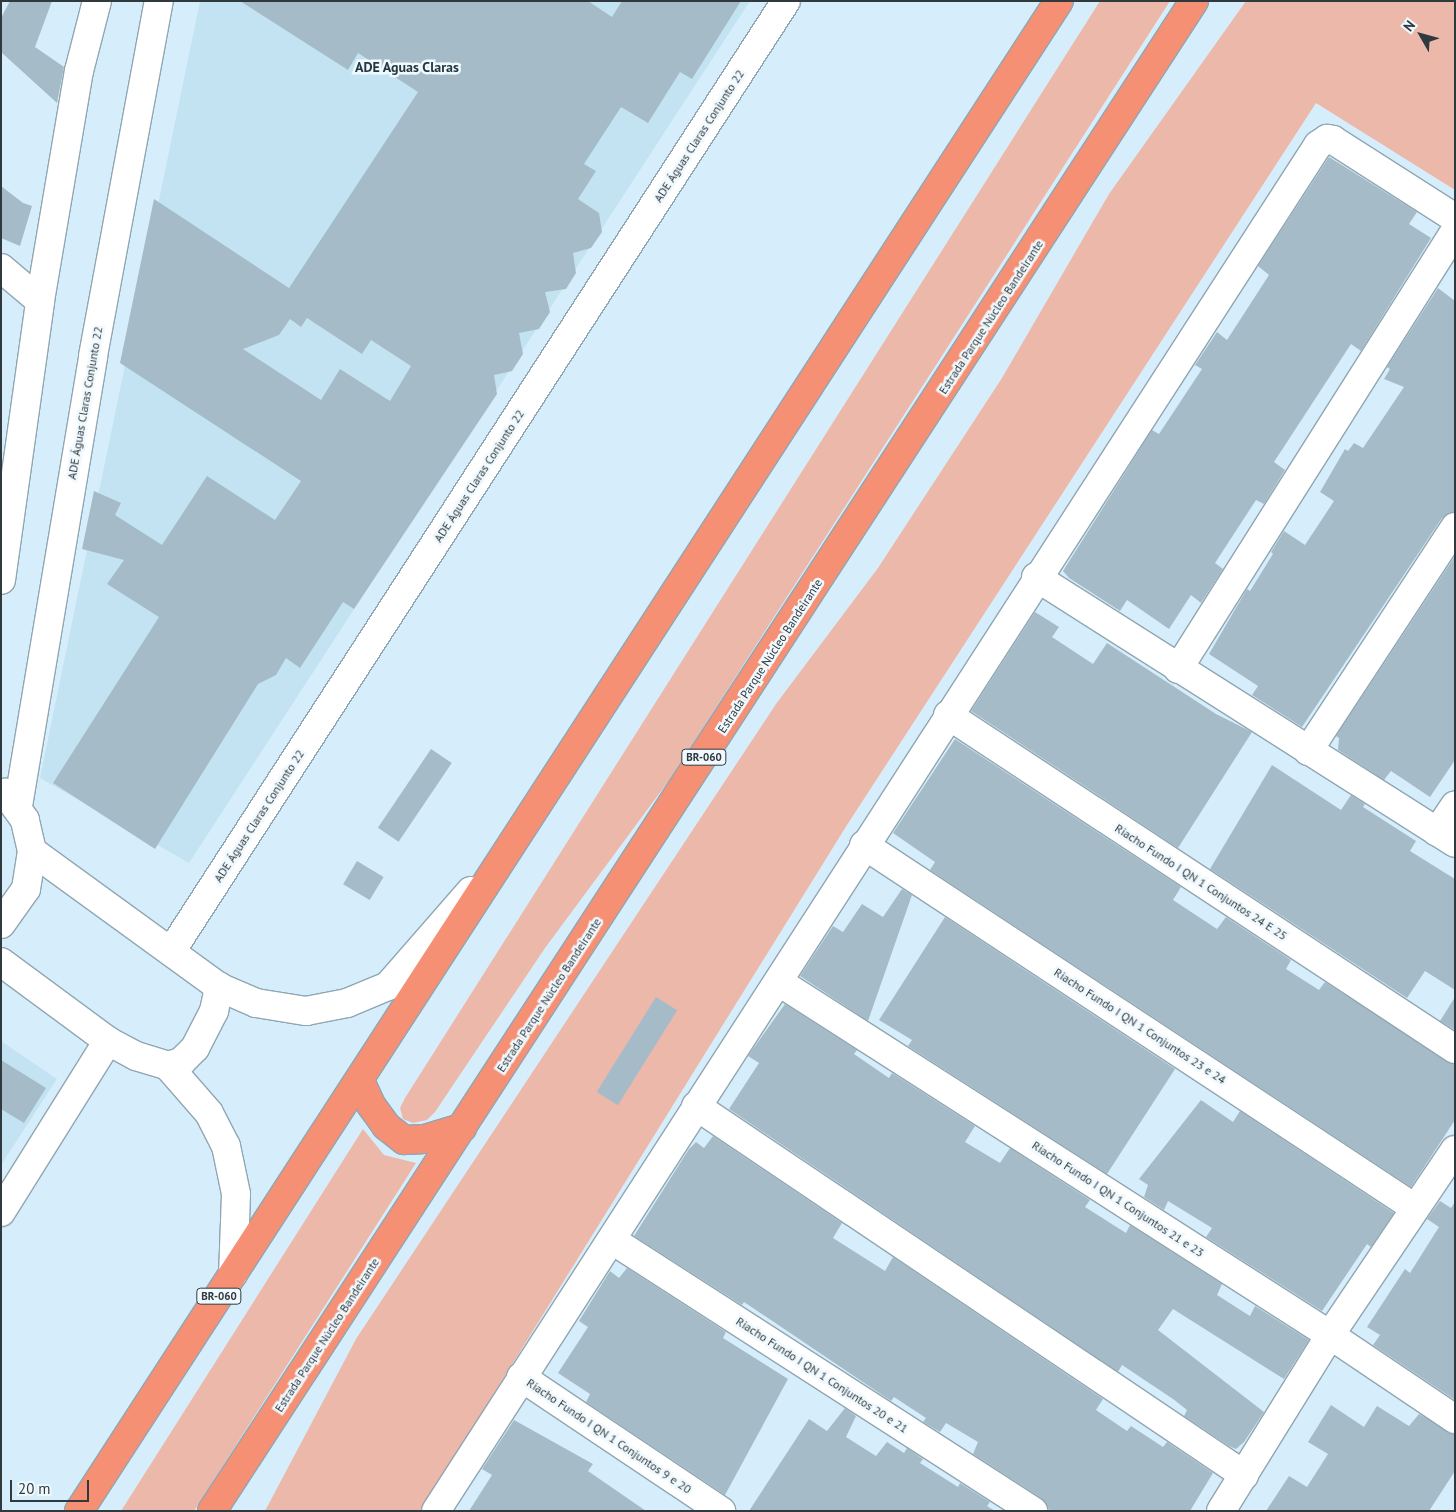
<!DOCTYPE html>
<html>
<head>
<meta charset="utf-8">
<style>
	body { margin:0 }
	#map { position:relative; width:1456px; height:1512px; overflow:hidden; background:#d6eefb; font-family:"PT Sans",sans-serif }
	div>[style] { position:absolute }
	.built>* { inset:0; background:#c3e3f3 }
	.green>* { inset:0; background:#ecb8aa }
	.building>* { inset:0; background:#a5bcc8; transform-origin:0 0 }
	.roads { filter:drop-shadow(1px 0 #90a6b2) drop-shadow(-1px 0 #90a6b2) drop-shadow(0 1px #90a6b2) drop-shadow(0 -1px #90a6b2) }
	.minor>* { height:28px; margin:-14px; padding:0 14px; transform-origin:14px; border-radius:14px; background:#fff }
	.highway>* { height:28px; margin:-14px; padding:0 14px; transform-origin:14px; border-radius:14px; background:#f69074 }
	span { translate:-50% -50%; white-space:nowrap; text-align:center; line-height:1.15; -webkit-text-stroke:5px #eff9fe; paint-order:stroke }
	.shield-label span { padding:1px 4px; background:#eff9fe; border:1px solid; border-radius:4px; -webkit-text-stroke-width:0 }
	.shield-label { font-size:11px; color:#30393e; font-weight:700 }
	.street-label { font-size:12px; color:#30393e }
	.neighbourhood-label { font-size:14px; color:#243841; font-weight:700 }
	.frame { position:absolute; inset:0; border:2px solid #30393e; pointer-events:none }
	.north { position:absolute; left:1396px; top:10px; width:50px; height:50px; -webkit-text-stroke:4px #eff9fe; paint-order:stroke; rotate:308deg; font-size:14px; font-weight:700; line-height:20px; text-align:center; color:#30393e }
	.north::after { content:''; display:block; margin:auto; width:18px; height:22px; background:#30393e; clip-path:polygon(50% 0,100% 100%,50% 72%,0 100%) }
	.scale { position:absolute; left:10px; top:1480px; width:79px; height:22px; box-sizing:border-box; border:2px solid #30393e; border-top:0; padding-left:6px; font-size:15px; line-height:18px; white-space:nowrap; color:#30393e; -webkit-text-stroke:4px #eff9fe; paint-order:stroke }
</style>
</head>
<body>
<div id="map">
	<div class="built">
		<div style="clip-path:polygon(200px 1px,750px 1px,189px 863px,40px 778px)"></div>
		<div style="clip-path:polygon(1px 1041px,57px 1079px,1px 1165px)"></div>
	</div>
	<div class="green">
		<div style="clip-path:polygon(1100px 1px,1170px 1px,670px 779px,545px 948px,435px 1112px,427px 1120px,413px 1123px,403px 1119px,400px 1108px,405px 1098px)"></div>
		<div style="clip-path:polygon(1246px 1px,1455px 1px,1455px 190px,1316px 103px,847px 825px,421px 1511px,265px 1511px,356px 1339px,776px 704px,878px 568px,1002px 378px,1109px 194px)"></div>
		<div style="clip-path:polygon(363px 1129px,384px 1155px,416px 1163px,194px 1511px,121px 1511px)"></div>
	</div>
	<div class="building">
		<div style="clip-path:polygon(10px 1px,52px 1px,35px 47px,64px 67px,57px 103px,1px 52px,1px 18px)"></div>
		<div style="clip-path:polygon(evenodd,240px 1px,588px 1px,612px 17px,622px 1px,741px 1px,692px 79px,680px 72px,648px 123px,621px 107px,584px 164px,596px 171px,578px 199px,599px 213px,602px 232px,591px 248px,573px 253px,576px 273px,566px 289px,545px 292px,550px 312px,539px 329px,519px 333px,523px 354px,512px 371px,494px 375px,497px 394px,354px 609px,343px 602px,300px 668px,286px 658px,276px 675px,258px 684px,155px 849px,53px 783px,159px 617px,107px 584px,124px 560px,82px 549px,94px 491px,121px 503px,115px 515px,162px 545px,207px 476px,275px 520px,301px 481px,120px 363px,154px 199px,289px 288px,418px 92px,358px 53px,348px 70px,240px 1px,307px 318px,362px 354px,371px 340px,411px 366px,390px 401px,340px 369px,321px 400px,243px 349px,279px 335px,290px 319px,301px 327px,307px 318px)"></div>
		<div style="clip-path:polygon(1329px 157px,1417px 212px,1409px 224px,1431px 238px,1361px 351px,1351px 344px,1274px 462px,1285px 470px,1264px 504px,1256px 500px,1215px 563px,1223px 569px,1201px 603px,1191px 595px,1169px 629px,1127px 600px,1120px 611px,1069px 578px,1063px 571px,1152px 430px,1159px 434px,1202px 369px,1195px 365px,1217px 332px,1227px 340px,1269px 275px,1258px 266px)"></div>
		<div style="clip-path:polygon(1px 186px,23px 203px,32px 206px,20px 246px,1px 238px)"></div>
		<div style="clip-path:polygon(1438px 288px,1455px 301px,1455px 512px,1442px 518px,1302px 727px,1252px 695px,1258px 686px,1209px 654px,1247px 589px,1250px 591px,1273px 554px,1271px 552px,1284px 531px,1305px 545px,1334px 501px,1320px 492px,1345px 449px,1348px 451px,1354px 443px,1363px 448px,1404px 387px,1384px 379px,1390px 369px,1387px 367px)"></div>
		<div style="clip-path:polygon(1455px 556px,1455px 760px,1430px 797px,1391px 771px,1384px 780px,1338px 750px,1339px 738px,1336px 736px)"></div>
		<div style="clip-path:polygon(1035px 612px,1059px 627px,1052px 637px,1093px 664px,1107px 643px,1216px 714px,1252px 732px,1178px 848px,971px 711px)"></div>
		<div style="clip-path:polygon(955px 739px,1181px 887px,1173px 900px,1217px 929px,1226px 917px,1291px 960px,1286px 969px,1319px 990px,1325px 982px,1455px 1065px,1455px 1120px,1411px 1187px,930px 870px,935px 862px,893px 833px)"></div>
		<div style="left:431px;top:749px;width:25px;height:95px;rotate:34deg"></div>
		<div style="clip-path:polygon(1272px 765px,1341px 810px,1351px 795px,1365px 804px,1363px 807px,1416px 841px,1410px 851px,1455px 879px,1455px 990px,1425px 971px,1407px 998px,1210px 869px)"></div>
		<div style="left:357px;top:861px;width:31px;height:27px;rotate:31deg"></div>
		<div style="clip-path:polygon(902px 889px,912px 895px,868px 1021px,800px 976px,833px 926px,843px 932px,862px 904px,883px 917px)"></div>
		<div style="clip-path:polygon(945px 917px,1175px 1069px,1107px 1174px,908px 1046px,912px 1040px,879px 1020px)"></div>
		<div style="left:656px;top:997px;width:25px;height:112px;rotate:32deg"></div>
		<div style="clip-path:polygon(1455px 997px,1455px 1030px,1440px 1021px)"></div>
		<div style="clip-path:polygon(785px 1004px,857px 1050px,854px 1054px,889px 1078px,892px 1073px,975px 1126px,965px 1142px,1000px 1163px,1010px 1148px,1090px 1200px,1085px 1207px,1126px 1233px,1130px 1225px,1222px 1284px,1217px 1295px,1250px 1316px,1255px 1306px,1309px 1340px,1284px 1379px,1173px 1309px,1158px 1330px,1264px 1412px,1244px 1442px,1236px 1449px,1229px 1446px,1184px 1416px,1187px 1410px,1173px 1399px,1122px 1365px,1118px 1372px,729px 1109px,759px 1063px,748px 1056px)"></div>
		<div style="clip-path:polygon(1px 1060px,46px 1088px,24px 1123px,1px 1109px)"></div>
		<div style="clip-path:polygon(1201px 1100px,1233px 1122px,1240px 1111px,1394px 1213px,1371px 1247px,1367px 1244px,1322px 1311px,1206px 1237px,1212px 1228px,1168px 1201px,1164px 1210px,1144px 1197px,1148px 1185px,1139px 1179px)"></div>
		<div style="clip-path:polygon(713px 1136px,842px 1223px,833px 1238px,885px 1271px,893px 1257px,1103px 1399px,1096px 1410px,1127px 1431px,1131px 1426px,1163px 1447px,1167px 1442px,1213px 1473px,1190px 1511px,1050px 1511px,1041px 1498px,973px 1454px,978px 1442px,946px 1423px,940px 1432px,923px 1422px,926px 1418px,894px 1397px,891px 1401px,744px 1302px,742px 1305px,634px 1236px,689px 1149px,696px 1142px,704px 1148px)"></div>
		<div style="clip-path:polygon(1440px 1201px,1451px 1208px,1455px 1202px,1455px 1400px,1373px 1345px,1380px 1335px,1367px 1327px,1405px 1269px,1410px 1273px,1439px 1227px,1427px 1219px)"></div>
		<div style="clip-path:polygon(627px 1268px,726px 1332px,723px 1338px,788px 1379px,725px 1495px,586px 1402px,590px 1394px,558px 1373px,588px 1327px,579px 1321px,610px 1271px,619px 1278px)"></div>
		<div style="clip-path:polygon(1331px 1405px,1364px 1427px,1377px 1406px,1409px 1426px,1419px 1414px,1455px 1434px,1455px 1471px,1429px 1511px,1266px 1511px,1289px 1476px,1307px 1487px,1328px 1454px,1308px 1442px)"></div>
		<div style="clip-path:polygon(845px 1408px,856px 1416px,846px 1437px,876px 1456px,887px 1442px,904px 1453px,907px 1448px,923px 1459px,920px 1463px,958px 1487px,960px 1483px,990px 1502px,987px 1506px,995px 1511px,749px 1511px,809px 1419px,827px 1431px)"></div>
		<div style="clip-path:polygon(514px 1420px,593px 1464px,588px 1471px,646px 1511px,469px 1511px,492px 1475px,482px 1469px)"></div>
	</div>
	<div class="roads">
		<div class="minor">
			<div style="left:1px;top:268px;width:51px;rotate:40.2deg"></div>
			<div style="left:1036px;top:577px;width:496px;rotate:32.4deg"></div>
			<div style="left:1px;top:580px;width:282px;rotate:-82deg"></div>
			<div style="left:40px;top:301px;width:233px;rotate:-80.4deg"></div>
			<div style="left:79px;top:71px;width:72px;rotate:-75.6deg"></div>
			<div style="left:1178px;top:669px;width:518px;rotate:-57.69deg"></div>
			<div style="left:948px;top:715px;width:607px;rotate:33.38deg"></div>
			<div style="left:1308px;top:751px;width:268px;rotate:-56.7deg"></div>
			<div style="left:18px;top:806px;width:456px;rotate:-80.5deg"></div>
			<div style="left:93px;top:356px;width:361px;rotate:-79.5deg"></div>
			<div style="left:1437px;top:832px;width:32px;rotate:-56deg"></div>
			<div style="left:864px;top:845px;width:660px;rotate:33.38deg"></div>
			<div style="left:32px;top:851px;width:231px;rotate:36deg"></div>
			<div style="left:219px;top:987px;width:40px;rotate:23.4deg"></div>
			<div style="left:256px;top:1003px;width:51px;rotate:9.1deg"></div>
			<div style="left:306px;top:1011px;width:42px;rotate:-11deg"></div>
			<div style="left:347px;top:1003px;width:44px;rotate:-22.5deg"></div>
			<div style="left:388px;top:986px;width:126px;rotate:-48.9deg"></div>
			<div style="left:1px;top:924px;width:43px;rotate:-54.5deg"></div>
			<div style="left:26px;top:889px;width:38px;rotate:-81deg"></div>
			<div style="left:32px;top:851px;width:32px;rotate:-103deg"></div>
			<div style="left:25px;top:820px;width:34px;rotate:-126deg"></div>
			<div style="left:172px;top:950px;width:1130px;rotate:-57.1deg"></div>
			<div style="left:1px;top:962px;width:133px;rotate:36.4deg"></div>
			<div style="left:108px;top:1041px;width:32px;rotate:28deg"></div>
			<div style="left:136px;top:1056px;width:34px;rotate:17deg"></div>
			<div style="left:168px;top:1066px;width:62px;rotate:48.9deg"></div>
			<div style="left:209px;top:1113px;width:37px;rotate:63deg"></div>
			<div style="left:226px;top:1146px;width:49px;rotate:78.2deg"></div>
			<div style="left:236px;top:1194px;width:80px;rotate:92.1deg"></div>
			<div style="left:779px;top:982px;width:654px;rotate:32.65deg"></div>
			<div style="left:1330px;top:1335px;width:151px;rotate:33.9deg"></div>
			<div style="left:168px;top:1066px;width:14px;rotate:-17deg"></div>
			<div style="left:181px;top:1062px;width:20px;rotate:-45deg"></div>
			<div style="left:195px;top:1048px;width:42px;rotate:-62.8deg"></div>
			<div style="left:214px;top:1011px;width:25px;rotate:-78deg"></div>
			<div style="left:696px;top:1106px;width:661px;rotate:33.95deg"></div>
			<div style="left:1px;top:1212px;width:202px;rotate:-58deg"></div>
			<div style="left:612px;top:1240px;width:501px;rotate:32.77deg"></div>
			<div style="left:521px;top:1377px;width:241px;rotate:33.8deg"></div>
			<div style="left:436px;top:1511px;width:1626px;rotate:-57.15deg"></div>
			<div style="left:1318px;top:145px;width:11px;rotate:-34deg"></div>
			<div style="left:1327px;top:139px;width:6px;rotate:9deg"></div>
			<div style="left:1333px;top:140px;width:145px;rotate:32.6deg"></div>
			<div style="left:1221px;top:1511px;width:207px;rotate:-58.2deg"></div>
			<div style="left:1330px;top:1335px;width:223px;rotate:-56deg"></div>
		</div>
		<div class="highway">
			<div style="left:360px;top:1081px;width:26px;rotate:65deg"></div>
			<div style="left:371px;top:1105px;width:26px;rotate:54deg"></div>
			<div style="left:386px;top:1126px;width:23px;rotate:38deg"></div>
			<div style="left:404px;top:1140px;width:21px;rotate:-3deg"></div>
			<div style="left:425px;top:1139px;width:39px;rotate:-17deg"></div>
			<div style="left:79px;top:1511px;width:1800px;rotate:-57.02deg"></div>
			<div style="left:212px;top:1511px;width:1801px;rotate:-56.96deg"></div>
		</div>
	</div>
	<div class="shield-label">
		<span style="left:704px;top:757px">BR-060</span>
		<span style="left:219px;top:1296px">BR-060</span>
	</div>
	<div class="street-label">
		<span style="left:699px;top:136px;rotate:-57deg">ADE Águas Claras Conjunto 22</span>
		<span style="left:991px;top:317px;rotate:-57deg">Estrada Parque Núcleo Bandeirante</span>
		<span style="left:85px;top:403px;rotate:-80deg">ADE Águas Claras Conjunto 22</span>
		<span style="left:479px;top:476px;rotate:-57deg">ADE Águas Claras Conjunto 22</span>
		<span style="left:770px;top:656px;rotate:-57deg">Estrada Parque Núcleo Bandeirante</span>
		<span style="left:259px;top:816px;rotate:-57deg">ADE Águas Claras Conjunto 22</span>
		<span style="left:1201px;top:882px;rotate:33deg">Riacho Fundo I QN 1 Conjuntos 24 E 25</span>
		<span style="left:549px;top:995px;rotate:-57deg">Estrada Parque Núcleo Bandeirante</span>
		<span style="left:1140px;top:1026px;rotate:33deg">Riacho Fundo I QN 1 Conjuntos 23 e 24</span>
		<span style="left:1118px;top:1199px;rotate:33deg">Riacho Fundo I QN 1 Conjuntos 21 e 23</span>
		<span style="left:327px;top:1335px;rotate:-57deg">Estrada Parque Núcleo Bandeirante</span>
		<span style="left:822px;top:1375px;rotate:33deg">Riacho Fundo I QN 1 Conjuntos 20 e 21</span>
		<span style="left:609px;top:1436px;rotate:34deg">Riacho Fundo I QN 1 Conjuntos 9 e 20</span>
	</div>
	<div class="neighbourhood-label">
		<span style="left:407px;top:67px">ADE Aguas Claras</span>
	</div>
	<div class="frame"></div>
	<div class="north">N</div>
	<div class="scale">20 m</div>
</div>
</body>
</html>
